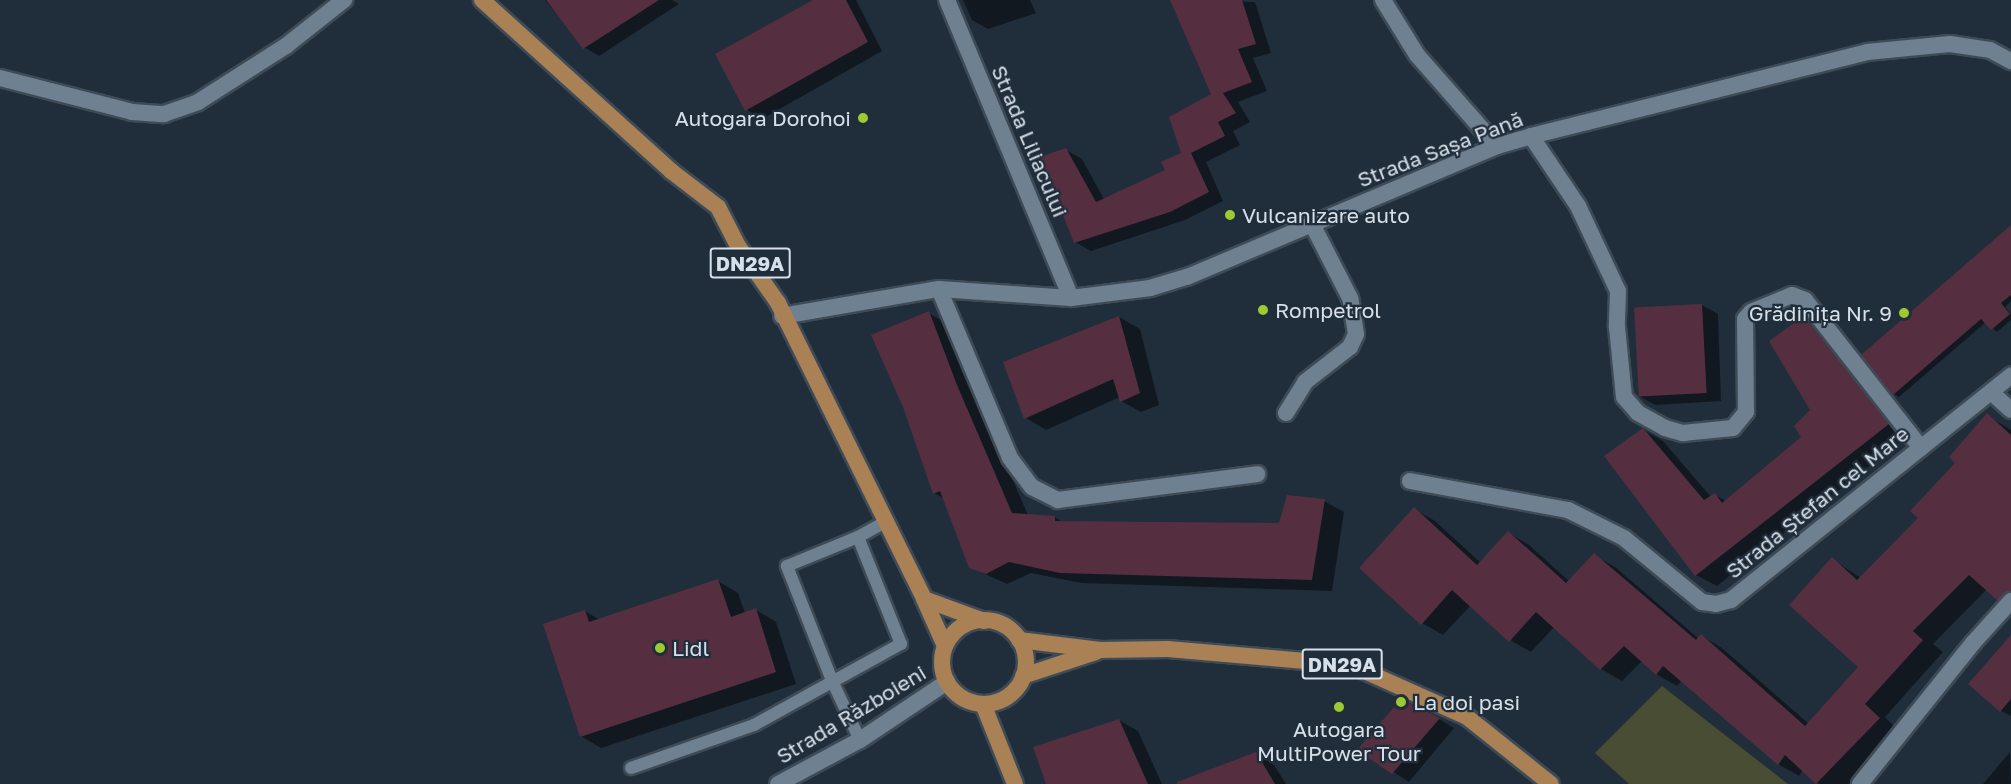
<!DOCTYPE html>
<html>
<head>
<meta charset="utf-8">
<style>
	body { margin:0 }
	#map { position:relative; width:2011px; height:784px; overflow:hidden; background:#202e3c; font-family:"Golos Text",sans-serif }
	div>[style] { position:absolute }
	.green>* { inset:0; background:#494d33 }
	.shadow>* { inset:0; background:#0007 }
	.building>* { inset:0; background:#552e40; transform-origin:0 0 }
	.roads { filter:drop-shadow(2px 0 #3e4b56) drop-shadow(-2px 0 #3e4b56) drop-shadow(0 2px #3e4b56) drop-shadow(0 -2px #3e4b56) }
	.service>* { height:12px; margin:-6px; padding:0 6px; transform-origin:6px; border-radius:6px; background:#6f8090 }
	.minor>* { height:16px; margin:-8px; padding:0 8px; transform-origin:8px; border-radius:8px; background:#6f8090 }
	.tertiary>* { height:16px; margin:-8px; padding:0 8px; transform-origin:8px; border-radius:8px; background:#6f8090 }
	.primary>* { height:16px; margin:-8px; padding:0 8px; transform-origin:8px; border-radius:8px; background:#a98154 }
	.primary>.ring { margin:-8px; padding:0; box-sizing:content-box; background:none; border:16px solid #a98154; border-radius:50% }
	.dots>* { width:16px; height:16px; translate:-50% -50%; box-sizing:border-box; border:3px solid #202e3c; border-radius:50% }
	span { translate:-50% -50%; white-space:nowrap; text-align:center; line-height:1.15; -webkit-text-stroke:4.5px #202e3c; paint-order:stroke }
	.shield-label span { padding:2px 4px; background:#202e3c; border:2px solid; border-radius:4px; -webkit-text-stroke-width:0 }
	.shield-label { font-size:20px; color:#d7e0e9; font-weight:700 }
	.poi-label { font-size:21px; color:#d7e0e9 }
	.right { translate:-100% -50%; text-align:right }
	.left { translate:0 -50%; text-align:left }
	.street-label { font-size:21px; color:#d7e0e9 }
</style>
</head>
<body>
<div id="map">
	<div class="green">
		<div style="clip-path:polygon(1662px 686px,1788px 784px,1629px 784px,1595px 753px)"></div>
	</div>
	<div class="shadow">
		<div style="clip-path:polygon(545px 0,672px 0,679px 4px,599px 56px,584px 47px)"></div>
		<div style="clip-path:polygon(816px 0,856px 0,882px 51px,762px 119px,747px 110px)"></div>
		<div style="clip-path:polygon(963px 0,1030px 0,1036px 13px,988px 29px,972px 20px)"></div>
		<div style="clip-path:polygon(1171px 0,1255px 2px,1271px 53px,1253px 58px,1267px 91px,1238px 102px,1250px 122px,1233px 131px,1240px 145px,1206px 162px,1223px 201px,1185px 220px,1091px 251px,1075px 242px,1066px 150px,1082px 159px,1104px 199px,1167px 170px,1183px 154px,1213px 95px)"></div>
		<div style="clip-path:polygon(2011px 227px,2011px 301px,2005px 307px,2011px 314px,2011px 320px,1997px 332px,1986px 322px,1899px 397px,1894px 394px,1863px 355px)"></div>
		<div style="clip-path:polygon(1702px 305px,1718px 314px,1721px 401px,1655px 405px,1639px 396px)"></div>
		<div style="clip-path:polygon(929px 313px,949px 325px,977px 398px,1028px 515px,1055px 517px,1064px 523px,1280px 524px,1324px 501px,1344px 512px,1332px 591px,1081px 583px,1031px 573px,1007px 584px,970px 567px,945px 499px,934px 493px)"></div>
		<div style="clip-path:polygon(1119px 317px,1140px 329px,1159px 405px,1141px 412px,1121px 401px,1120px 397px,1046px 430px,1026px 418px,1005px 363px)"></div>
		<div style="clip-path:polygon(1804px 317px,1824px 329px,1908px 436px,1717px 586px,1696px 575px,1643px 430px,1663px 441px,1711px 497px,1715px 495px,1726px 501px,1803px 437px,1812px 410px)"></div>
		<div style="clip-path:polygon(1987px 415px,2011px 430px,2011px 606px,1987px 589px,1933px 644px,1943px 652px,1885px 717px,1899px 731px,1848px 784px,1819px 784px,1803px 770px,1799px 776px,1778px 764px,1682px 680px,1677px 686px,1656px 674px,1642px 661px,1622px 681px,1601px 669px,1555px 626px,1531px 652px,1510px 640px,1471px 605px,1443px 635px,1422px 623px,1414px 509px,1435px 521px,1481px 563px,1509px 533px,1529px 545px,1569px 581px,1594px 555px,1615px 567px,1699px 639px,1702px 636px,1722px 648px,1809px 724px,1860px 667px,1832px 559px,1861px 578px,1920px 518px)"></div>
		<div style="clip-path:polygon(718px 581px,738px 593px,745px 613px,756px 610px,776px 622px,796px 684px,601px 748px,581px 736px,585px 611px,600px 620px)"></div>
		<div style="clip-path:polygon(2011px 637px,2011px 716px,2001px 711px)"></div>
		<div style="clip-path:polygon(1439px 719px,1454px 728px,1409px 782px,1359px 750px)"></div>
		<div style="clip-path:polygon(1119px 720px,1138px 731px,1162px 784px,1047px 784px)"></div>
		<div style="clip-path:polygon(2010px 752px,2011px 784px,1983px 784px)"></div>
		<div style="clip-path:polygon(1256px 754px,1274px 765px,1286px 784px,1177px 784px)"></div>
	</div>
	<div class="building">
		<div style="clip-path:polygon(546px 0,659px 0,583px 49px)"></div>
		<div style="clip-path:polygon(813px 0,846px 0,868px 42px,745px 111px,715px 54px)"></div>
		<div style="clip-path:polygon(1170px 0,1242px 0,1256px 44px,1238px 49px,1252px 82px,1223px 93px,1236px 113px,1218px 122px,1225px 136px,1191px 153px,1209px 192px,1170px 212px,1074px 243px,1040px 157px,1066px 148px,1096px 202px,1165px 170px,1161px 162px,1181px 153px,1169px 117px,1211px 94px)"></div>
		<div style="clip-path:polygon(2011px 225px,2011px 295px,2001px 303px,2010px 314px,1991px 330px,1981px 319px,1893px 395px,1861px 355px)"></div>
		<div style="left:1702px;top:304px;width:89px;height:68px;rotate:87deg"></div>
		<div style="clip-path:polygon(929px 311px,957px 385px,1012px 513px,1055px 516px,1055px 521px,1279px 523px,1287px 495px,1325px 499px,1312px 580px,1060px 573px,1009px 562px,986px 574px,969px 568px,940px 491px,933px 494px,903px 407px,871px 335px)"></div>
		<div style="clip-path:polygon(1119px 316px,1140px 393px,1120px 402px,1113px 379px,1024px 419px,1003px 362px)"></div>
		<div style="clip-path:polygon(1804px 316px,1889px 424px,1695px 576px,1604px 456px,1643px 428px,1704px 500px,1715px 493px,1722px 503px,1801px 437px,1794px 426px,1810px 410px,1769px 341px)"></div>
		<div style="clip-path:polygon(1987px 413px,2011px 435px,2011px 591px,1997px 600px,1969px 575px,1913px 631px,1923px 640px,1865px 704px,1880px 718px,1816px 784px,1785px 755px,1778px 765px,1663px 666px,1656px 675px,1624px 646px,1600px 670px,1536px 612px,1509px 642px,1452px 590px,1421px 625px,1359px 568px,1414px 507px,1477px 565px,1508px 531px,1566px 583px,1594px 553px,1696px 640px,1701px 634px,1805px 726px,1858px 667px,1789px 605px,1832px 557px,1857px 580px,1918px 518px,1910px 511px,1955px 463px,1949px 457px)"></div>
		<div style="clip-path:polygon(718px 579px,731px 617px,756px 608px,776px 672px,580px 737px,543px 624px,585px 610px,589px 622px)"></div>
		<div style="clip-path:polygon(2011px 635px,2011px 699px,2000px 712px,1968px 684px)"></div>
		<div style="clip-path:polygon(1401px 699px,1440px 718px,1392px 774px,1357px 750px)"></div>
		<div style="clip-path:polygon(1119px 719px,1148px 784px,1046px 784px,1033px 747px)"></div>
		<div style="clip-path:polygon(1256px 752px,1275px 784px,1177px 784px,1177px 782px)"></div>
	</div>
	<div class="roads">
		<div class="service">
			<div style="left:860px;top:740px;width:63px;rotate:-115.3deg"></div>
			<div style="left:833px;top:683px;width:126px;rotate:-111.5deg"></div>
			<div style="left:787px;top:566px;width:77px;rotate:-22.2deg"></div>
			<div style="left:858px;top:537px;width:31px;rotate:-29deg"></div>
			<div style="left:631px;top:768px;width:130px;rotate:-19.3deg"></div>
			<div style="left:754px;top:725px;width:168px;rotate:-28.9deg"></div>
			<div style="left:901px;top:644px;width:115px;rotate:-111.9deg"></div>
		</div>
		<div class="minor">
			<div style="left:947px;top:0;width:323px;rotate:67.4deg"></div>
			<div style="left:1383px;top:0;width:65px;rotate:58.3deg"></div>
			<div style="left:1417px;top:55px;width:121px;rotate:48.7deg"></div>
			<div style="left:0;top:78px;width:136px;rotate:14.4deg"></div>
			<div style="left:132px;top:112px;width:32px;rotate:4deg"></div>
			<div style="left:164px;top:114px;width:36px;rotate:-19deg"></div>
			<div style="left:198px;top:102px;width:106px;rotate:-32.6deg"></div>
			<div style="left:287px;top:45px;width:73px;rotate:-38.3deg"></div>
			<div style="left:1531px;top:136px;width:84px;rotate:56.1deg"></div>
			<div style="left:1578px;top:206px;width:94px;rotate:64.8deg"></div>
			<div style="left:1618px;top:291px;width:36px;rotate:92deg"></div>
			<div style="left:1617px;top:327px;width:70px;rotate:84.3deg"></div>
			<div style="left:1624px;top:397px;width:21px;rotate:49deg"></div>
			<div style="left:1638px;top:413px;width:31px;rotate:29deg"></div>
			<div style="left:1665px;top:428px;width:19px;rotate:16deg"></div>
			<div style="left:1683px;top:433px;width:50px;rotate:-5.7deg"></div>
			<div style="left:1733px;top:428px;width:21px;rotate:-51deg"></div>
			<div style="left:1746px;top:412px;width:93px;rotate:-90.6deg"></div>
			<div style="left:1745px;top:319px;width:9px;rotate:-49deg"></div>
			<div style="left:1751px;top:312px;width:44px;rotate:-22.5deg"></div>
			<div style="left:1792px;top:295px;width:14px;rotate:21deg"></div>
			<div style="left:1805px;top:300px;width:188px;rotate:51.9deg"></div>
			<div style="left:939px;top:289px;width:183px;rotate:67.2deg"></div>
			<div style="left:1010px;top:458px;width:36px;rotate:53deg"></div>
			<div style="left:1032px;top:487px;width:29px;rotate:27deg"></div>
			<div style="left:1058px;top:500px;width:201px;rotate:-7.4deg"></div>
			<div style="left:1992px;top:393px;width:25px;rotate:42deg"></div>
			<div style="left:1286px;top:413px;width:36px;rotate:-58deg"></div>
			<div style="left:1305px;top:382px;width:57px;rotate:-37.9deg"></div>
			<div style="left:1350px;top:347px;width:14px;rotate:-65deg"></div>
			<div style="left:1356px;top:334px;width:36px;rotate:-99deg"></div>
			<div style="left:1350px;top:298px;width:83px;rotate:-117.2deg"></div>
			<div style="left:1410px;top:481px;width:161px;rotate:10.4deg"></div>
			<div style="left:1568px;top:510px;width:63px;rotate:26.6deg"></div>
			<div style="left:1624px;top:538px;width:101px;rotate:39.4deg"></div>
			<div style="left:1702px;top:602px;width:14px;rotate:8deg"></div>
			<div style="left:1716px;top:604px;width:16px;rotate:-15deg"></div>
			<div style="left:1731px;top:600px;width:359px;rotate:-38.7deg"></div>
			<div style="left:778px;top:784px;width:93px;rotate:-28.2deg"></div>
			<div style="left:860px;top:740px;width:105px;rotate:-33.7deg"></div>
			<div style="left:1860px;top:784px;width:181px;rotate:-51.3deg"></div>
			<div style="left:1973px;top:643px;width:57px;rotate:-47.9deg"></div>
		</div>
		<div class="tertiary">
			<div style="left:782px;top:316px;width:159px;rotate:-9.8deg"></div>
			<div style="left:939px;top:289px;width:132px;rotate:3.9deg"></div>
			<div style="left:1071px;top:298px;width:80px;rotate:-7.2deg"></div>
			<div style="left:1150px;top:288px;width:39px;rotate:-17deg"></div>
			<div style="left:1187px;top:277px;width:337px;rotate:-22.9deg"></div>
			<div style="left:1497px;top:146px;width:35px;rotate:-16deg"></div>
			<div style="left:1531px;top:136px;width:346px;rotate:-14deg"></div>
			<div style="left:1867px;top:52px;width:83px;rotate:-5.5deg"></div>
			<div style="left:1950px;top:44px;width:40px;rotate:8.5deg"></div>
			<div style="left:1990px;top:50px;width:24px;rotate:28deg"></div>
		</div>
		<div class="primary">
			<div style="left:482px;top:0;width:255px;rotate:42.1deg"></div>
			<div style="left:671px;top:171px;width:59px;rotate:37.5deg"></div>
			<div style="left:718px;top:207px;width:44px;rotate:62.9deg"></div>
			<div style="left:738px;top:246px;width:70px;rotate:54.9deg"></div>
			<div style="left:778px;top:303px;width:330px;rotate:63.7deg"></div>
			<div class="ring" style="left:942px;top:620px;width:68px;height:68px"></div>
			<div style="left:1019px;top:640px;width:82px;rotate:7deg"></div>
			<div style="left:1100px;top:650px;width:68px;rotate:-0.8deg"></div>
			<div style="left:1168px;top:649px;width:184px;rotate:5deg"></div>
			<div style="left:1351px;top:665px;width:127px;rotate:24.1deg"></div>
			<div style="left:1467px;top:717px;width:107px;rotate:38.6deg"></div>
			<div style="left:945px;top:646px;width:51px;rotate:-114.1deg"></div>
			<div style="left:924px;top:599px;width:64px;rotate:20.1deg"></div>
			<div style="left:1023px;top:676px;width:77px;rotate:-18.2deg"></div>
			<div style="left:983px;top:704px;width:86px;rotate:68.2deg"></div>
		</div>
	</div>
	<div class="dots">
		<div style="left:863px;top:118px;background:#9dca30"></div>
		<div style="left:1230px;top:215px;background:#9dca30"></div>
		<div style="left:1263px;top:310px;background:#9dca30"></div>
		<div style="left:1904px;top:313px;background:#9dca30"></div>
		<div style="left:660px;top:648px;background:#9dca30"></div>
		<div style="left:1401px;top:702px;background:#9dca30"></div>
		<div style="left:1339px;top:707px;background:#9dca30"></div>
	</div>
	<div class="shield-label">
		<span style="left:750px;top:263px">DN29A</span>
		<span style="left:1342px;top:664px">DN29A</span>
	</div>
	<div class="poi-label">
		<span class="right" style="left:851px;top:118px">Autogara Dorohoi</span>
		<span class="left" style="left:1242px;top:215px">Vulcanizare auto</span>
		<span class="left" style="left:1275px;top:310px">Rompetrol</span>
		<span class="right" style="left:1892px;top:313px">Grădinița Nr. 9</span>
		<span class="left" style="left:672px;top:648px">Lidl</span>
		<span class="left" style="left:1413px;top:702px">La doi pasi</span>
		<span style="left:1339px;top:741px">Autogara<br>MultiPower Tour</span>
	</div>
	<div class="street-label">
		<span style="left:1030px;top:141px;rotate:67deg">Strada Liliacului</span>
		<span style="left:1440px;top:149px;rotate:-21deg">Strada Sașa Pană</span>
		<span style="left:1817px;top:502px;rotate:-39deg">Strada Ștefan cel Mare</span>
		<span style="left:851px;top:714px;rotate:-31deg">Strada Războieni</span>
	</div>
</div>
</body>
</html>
